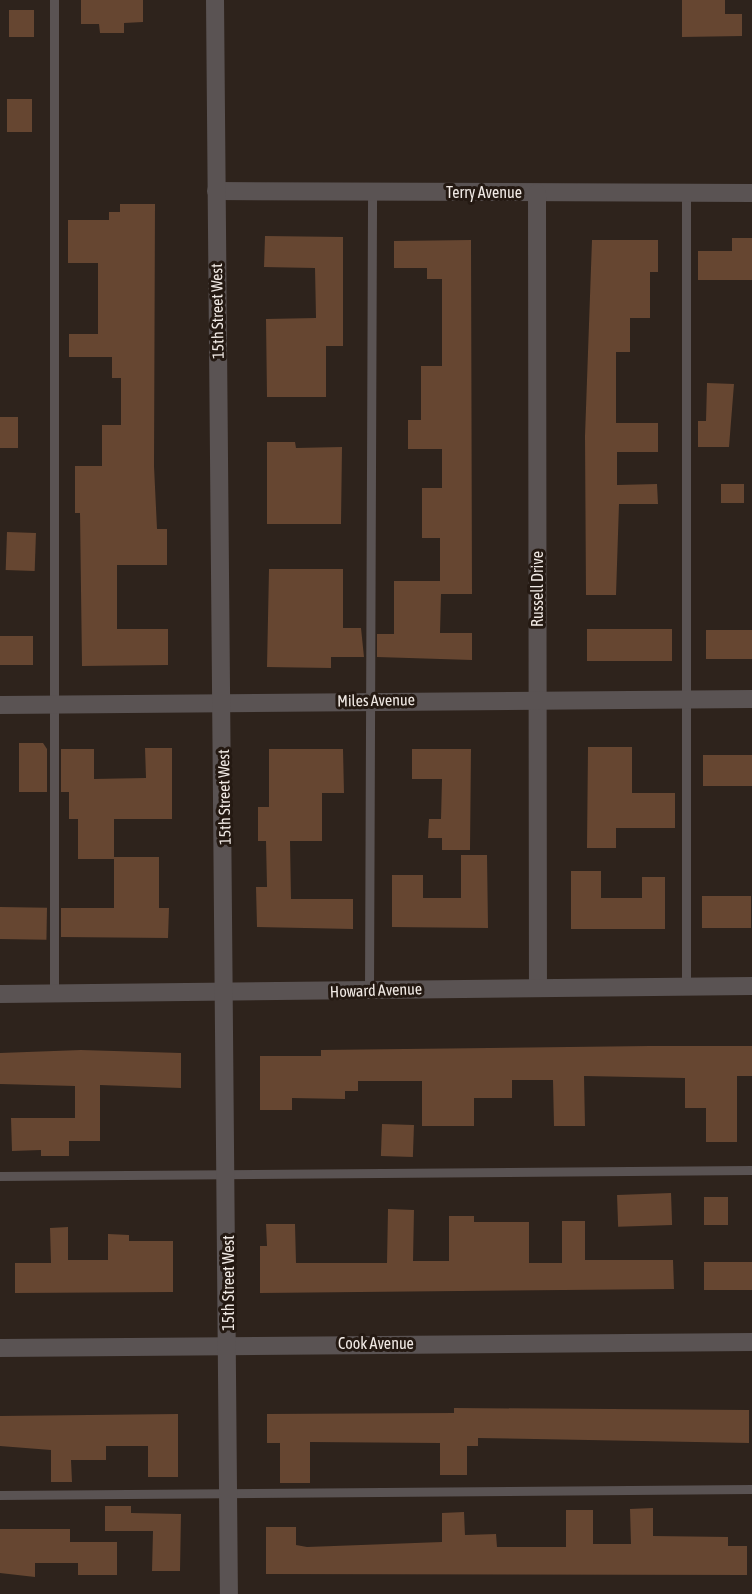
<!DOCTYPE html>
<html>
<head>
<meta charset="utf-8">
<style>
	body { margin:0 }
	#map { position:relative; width:752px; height:1594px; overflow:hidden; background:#2e231c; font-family:"Asap Condensed",sans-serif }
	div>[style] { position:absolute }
	.building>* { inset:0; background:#664631; transform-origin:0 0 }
	.service>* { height:9px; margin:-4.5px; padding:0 4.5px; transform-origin:4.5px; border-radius:4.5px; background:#5a5353 }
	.minor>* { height:18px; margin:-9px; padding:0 9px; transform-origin:9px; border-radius:9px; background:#5a5353 }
	.tertiary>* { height:18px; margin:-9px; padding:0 9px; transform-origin:9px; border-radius:9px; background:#5a5353 }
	span { translate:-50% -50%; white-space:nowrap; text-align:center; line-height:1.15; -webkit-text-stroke:6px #241912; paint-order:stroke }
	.street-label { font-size:16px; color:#f0e9e4 }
</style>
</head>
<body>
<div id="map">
	<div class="building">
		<div style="clip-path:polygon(81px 0,143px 0,143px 22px,124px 23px,124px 33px,100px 33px,99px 24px,81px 24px)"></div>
		<div style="clip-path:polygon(682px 0,725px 0,725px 14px,742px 14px,742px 36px,682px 37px)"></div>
		<div style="left:9px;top:10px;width:25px;height:27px"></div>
		<div style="left:7px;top:99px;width:25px;height:33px"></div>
		<div style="clip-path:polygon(120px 204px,155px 204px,154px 466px,157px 529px,167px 529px,167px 565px,117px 565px,117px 629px,168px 629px,168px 665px,82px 666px,80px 513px,75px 513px,75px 466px,102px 466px,102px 425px,121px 425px,121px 378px,112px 378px,112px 357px,69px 357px,69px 334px,98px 334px,98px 263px,68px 263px,68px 220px,109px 220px,109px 212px,120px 212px)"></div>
		<div style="clip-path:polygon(265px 236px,343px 237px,343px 346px,326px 346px,326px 397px,267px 397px,266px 319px,316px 318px,315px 268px,264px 267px)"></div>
		<div style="clip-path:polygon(732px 238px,752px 238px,752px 280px,698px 280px,698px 251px,732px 251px)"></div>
		<div style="clip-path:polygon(471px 240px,472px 594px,441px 594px,440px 633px,472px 633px,472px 660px,377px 657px,377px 634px,394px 634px,394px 581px,440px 581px,440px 538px,422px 538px,422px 488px,442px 488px,442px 449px,408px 449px,408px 420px,421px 420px,421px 366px,442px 366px,442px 279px,427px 279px,427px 268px,394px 268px,394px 241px)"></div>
		<div style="clip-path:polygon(592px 240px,658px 240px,658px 272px,650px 272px,650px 318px,630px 318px,630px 352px,616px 352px,616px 423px,658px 423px,658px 452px,617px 452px,617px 485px,657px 484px,658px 504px,619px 504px,616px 595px,586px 595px,585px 436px)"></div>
		<div style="clip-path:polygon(707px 383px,734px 384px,729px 447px,698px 447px,698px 421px,706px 421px)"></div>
		<div style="left:18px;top:417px;width:31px;height:18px;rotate:90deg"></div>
		<div style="clip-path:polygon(267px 442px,295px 442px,296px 448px,342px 447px,341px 524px,267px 524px)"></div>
		<div style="left:721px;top:484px;width:23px;height:19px"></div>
		<div style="left:7px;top:532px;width:29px;height:38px;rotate:2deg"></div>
		<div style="clip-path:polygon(269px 569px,343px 569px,343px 628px,361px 628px,364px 657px,331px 657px,331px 668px,267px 667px)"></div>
		<div style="left:672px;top:629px;width:32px;height:85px;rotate:90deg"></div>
		<div style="left:706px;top:630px;width:46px;height:29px"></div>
		<div style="left:0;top:636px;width:33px;height:29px"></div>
		<div style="clip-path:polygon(19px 743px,43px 743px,47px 749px,47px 792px,19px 792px)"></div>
		<div style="clip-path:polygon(588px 747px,632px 747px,632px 793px,675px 793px,675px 828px,616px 828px,616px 848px,587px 848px)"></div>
		<div style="clip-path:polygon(145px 748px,172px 748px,172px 819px,114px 819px,114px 857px,159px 857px,159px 908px,169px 908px,168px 938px,61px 937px,61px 908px,114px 908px,114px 859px,78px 859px,78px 819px,69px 819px,69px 792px,61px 792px,61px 749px,94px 749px,94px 779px,146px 778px)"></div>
		<div style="clip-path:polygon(269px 749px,343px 749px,344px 793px,322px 793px,322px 841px,290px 841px,291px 899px,353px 899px,353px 929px,257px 927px,256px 887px,267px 887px,266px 841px,258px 841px,258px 807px,269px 807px)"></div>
		<div style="clip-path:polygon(412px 749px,471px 749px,470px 850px,442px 850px,442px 838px,428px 838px,429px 819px,441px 819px,442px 779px,412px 779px)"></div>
		<div style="left:703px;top:755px;width:49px;height:31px"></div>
		<div style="clip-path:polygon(461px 855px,487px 855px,488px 928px,392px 927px,392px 875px,423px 875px,423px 898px,461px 898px)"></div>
		<div style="clip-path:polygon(571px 871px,601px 871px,601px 898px,642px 898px,642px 877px,665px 877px,665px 929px,571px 929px)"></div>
		<div style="left:702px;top:896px;width:49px;height:32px"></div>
		<div style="left:0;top:907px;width:47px;height:32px;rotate:1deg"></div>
		<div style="clip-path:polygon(650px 1046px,752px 1046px,752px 1076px,737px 1076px,737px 1142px,706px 1142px,706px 1108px,685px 1108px,685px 1078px,584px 1076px,585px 1126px,554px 1126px,553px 1080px,512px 1080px,512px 1098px,474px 1098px,474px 1126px,422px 1126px,422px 1081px,358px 1081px,358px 1091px,345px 1091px,345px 1099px,292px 1098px,292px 1110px,260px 1110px,260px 1056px,321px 1056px,321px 1050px)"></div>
		<div style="clip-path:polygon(81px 1050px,181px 1053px,181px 1088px,100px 1085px,100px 1141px,69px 1141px,69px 1156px,41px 1156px,41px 1150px,12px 1151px,11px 1118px,75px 1118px,75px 1086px,0 1084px,0 1053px)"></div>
		<div style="left:382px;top:1124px;width:32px;height:32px;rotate:2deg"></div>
		<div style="left:671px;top:1193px;width:32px;height:54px;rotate:88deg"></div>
		<div style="left:704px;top:1197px;width:24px;height:28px"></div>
		<div style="clip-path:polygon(388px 1209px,414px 1210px,413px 1261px,449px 1261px,449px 1216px,474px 1216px,474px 1222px,529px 1222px,529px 1263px,562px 1263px,562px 1221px,585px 1221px,585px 1260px,673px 1260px,674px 1289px,260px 1293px,260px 1246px,267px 1246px,266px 1224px,295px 1224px,296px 1263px,387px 1263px)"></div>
		<div style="clip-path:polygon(68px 1227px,68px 1260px,108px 1260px,108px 1234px,129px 1235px,129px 1241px,173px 1241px,173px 1292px,15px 1293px,15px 1263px,51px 1263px,50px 1228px)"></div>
		<div style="left:704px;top:1262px;width:48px;height:28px"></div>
		<div style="clip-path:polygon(454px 1408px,749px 1410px,749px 1443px,478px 1438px,478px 1446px,467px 1446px,467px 1475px,440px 1475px,440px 1443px,310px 1442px,310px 1483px,280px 1483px,280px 1443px,267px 1443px,267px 1414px,454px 1413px)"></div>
		<div style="clip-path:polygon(178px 1414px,178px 1477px,148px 1477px,148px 1446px,106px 1446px,106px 1460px,71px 1460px,72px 1482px,51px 1482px,51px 1450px,0 1446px,0 1416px)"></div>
		<div style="clip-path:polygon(105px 1506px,131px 1506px,131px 1513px,181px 1514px,180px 1571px,152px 1571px,153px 1531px,105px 1531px)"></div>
		<div style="clip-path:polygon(653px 1508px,653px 1536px,728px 1537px,728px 1546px,747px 1546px,747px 1575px,266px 1574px,266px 1527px,296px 1527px,296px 1545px,307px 1547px,442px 1542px,442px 1513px,464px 1512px,465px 1535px,496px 1534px,497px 1547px,566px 1547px,566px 1510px,593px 1510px,593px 1544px,631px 1544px,630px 1509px)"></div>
		<div style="clip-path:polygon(0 1529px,70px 1529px,70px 1542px,117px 1542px,117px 1575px,78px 1575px,78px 1563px,35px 1563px,35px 1577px,0 1573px)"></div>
	</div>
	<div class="service">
		<div style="left:686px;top:193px;width:795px;rotate:90deg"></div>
		<div style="left:369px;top:991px;width:799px;rotate:-89.78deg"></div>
		<div style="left:54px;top:994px;width:994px;rotate:-90deg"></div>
		<div style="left:0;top:1176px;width:752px;rotate:-0.46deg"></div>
		<div style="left:0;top:1495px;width:752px;rotate:-0.46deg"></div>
	</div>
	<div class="minor">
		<div style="left:216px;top:191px;width:536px;rotate:0.21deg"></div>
		<div style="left:537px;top:193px;width:793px;rotate:89.93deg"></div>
		<div style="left:0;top:705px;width:752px;rotate:-0.46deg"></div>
		<div style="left:0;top:994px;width:752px;rotate:-0.61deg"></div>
		<div style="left:0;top:1348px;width:752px;rotate:-0.46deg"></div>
	</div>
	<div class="tertiary">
		<div style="left:215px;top:0;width:1594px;rotate:89.5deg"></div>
	</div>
	<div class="street-label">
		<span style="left:484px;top:192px">Terry Avenue</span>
		<span style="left:217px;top:311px;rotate:-91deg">15th Street West</span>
		<span style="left:537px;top:589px;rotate:-90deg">Russell Drive</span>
		<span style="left:376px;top:700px;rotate:-1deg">Miles Avenue</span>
		<span style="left:224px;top:797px;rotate:-91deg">15th Street West</span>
		<span style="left:376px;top:990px;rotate:-2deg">Howard Avenue</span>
		<span style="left:228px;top:1283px;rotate:-90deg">15th Street West</span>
		<span style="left:376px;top:1343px">Cook Avenue</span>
	</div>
</div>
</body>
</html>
